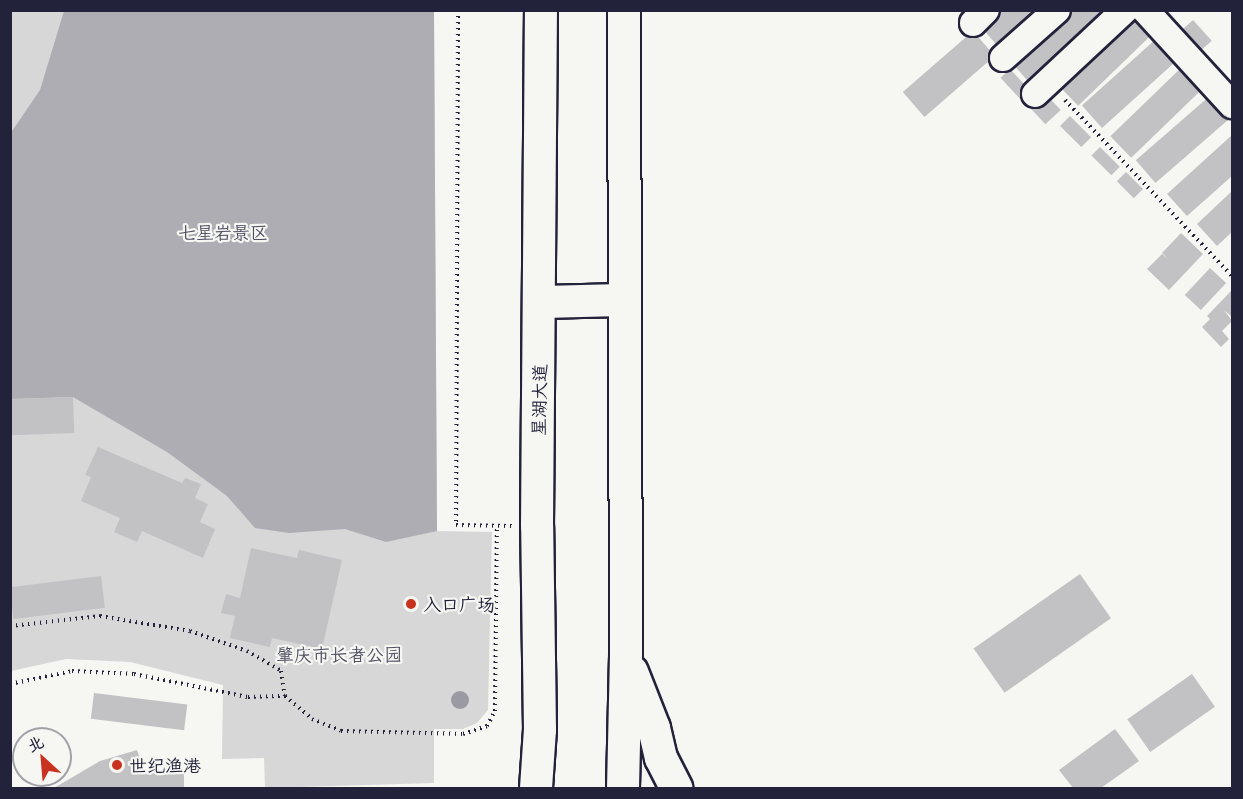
<!DOCTYPE html>
<html>
<head>
<meta charset="utf-8">
<style>
	body { margin:0 }
	#map { position:relative; width:1243px; height:799px; overflow:hidden; background:#f6f6f2; font-family:"Playpen Sans","LXGW WenKai TC",sans-serif }
	div>[style] { position:absolute }
	.green>* { inset:0; background:#d7d7d7 }
	.water>* { inset:0; background:#adadb3 }
	.building>* { inset:0; background:#c2c2c4; transform-origin:0 0 }
	.path>* { height:4px; margin-top:-2px; transform-origin:0; background:repeating-linear-gradient(90deg,#22223b 0 1.5px,transparent 0 6px) }
	.roads { filter:drop-shadow(2px 0 #22223b) drop-shadow(-2px 0 #22223b) drop-shadow(0 2px #22223b) drop-shadow(0 -2px #22223b) }
	.minor>* { height:26px; margin:-13px; padding:0 13px; transform-origin:13px; border-radius:13px; background:#f6f6f2 }
	.major>* { height:32px; margin:-16px; padding:0 16px; transform-origin:16px; border-radius:16px; background:#f6f6f2 }
	.trees>* { width:18px; height:18px; margin:-9px; border-radius:50%; background:#9a9aa3 }
	.dots>* { width:16px; height:16px; translate:-50% -50%; box-sizing:border-box; border:3px solid #f6f6f2; border-radius:50% }
	span { translate:-50% -50%; white-space:nowrap; text-align:center; line-height:1.15; -webkit-text-stroke:4.5px #f6f6f2; paint-order:stroke }
	.park-label { font-size:18px; color:#4f4f62 }
	.street-label { font-size:18px; color:#22223b }
	.poi-label { font-size:18px; color:#22223b }
	.left { translate:0 -50%; text-align:left }
	.frame { position:absolute; inset:0; border:12px solid #22223b; pointer-events:none }
	.north { position:absolute; left:12px; top:727px; width:60px; height:60px; box-sizing:border-box; background:#f6f6f2; border:2px solid #a1a1a9; border-radius:50%; rotate:334deg; font-size:16px; font-weight:700; line-height:24px; text-align:center; color:#22223b }
	.north::after { content:''; display:block; margin:auto; width:21px; height:27px; background:#c8321e; clip-path:polygon(50% 0,100% 100%,50% 72%,0 100%) }
</style>
</head>
<body>
<div id="map">
	<div class="green">
		<div style="clip-path:polygon(10px 11px,434px 11px,437px 531px,492px 532px,488px 710px,477px 723px,463px 729px,434px 729px,434px 783px,265px 788px,264px 758px,222px 759px,223px 685px,130px 662px,66px 659px,11px 671px)"></div>
	</div>
	<div class="water">
		<div style="clip-path:polygon(64px 11px,434px 11px,437px 531px,386px 542px,345px 529px,289px 533px,255px 528px,227px 496px,167px 452px,73px 397px,11px 399px,10px 134px,40px 90px)"></div>
	</div>
	<div class="building">
		<div style="clip-path:polygon(999px 10px,1047px 10px,1002px 51px,981px 27px)"></div>
		<div style="clip-path:polygon(1072px 10px,1117px 10px,1033px 87px,1013px 64px)"></div>
		<div style="left:1130px;top:14px;width:30px;height:101px;rotate:46deg"></div>
		<div style="left:1193px;top:20px;width:28px;height:16px;rotate:48deg"></div>
		<div style="left:973px;top:31px;width:33px;height:93px;rotate:49deg"></div>
		<div style="left:1157px;top:38px;width:30px;height:101px;rotate:48deg"></div>
		<div style="left:1183px;top:66px;width:30px;height:101px;rotate:46deg"></div>
		<div style="left:1010px;top:69px;width:34px;height:13px;rotate:47deg"></div>
		<div style="left:1043px;top:91px;width:26px;height:21px;rotate:47deg"></div>
		<div style="left:1212px;top:94px;width:30px;height:101px;rotate:49deg"></div>
		<div style="left:1070px;top:116px;width:30px;height:14px;rotate:45deg"></div>
		<div style="clip-path:polygon(1232px 135px,1232px 176px,1187px 216px,1167px 194px)"></div>
		<div style="left:1100px;top:147px;width:28px;height:12px;rotate:45deg"></div>
		<div style="left:1126px;top:172px;width:24px;height:13px;rotate:45deg"></div>
		<div style="clip-path:polygon(1232px 191px,1232px 232px,1217px 246px,1197px 224px)"></div>
		<div style="clip-path:polygon(1181px 233px,1203px 254px,1169px 290px,1147px 269px,1162px 254px,1169px 260px,1162px 253px)"></div>
		<div style="left:1210px;top:268px;width:22px;height:37px;rotate:43deg"></div>
		<div style="clip-path:polygon(1232px 290px,1232px 317px,1224px 310px,1232px 321px,1222px 331px,1229px 339px,1221px 347px,1202px 327px,1210px 319px,1207px 316px)"></div>
		<div style="left:73px;top:397px;width:36px;height:63px;rotate:88deg"></div>
		<div style="clip-path:polygon(98px 447px,182px 483px,185px 478px,201px 484px,195px 498px,208px 504px,200px 522px,215px 529px,203px 558px,142px 531px,137px 542px,114px 532px,120px 518px,81px 501px,91px 477px,85px 475px)"></div>
		<div style="clip-path:polygon(251px 548px,297px 558px,299px 550px,342px 560px,322px 649px,272px 638px,270px 647px,230px 638px,235px 616px,221px 613px,226px 594px,240px 598px)"></div>
		<div style="left:1080px;top:574px;width:54px;height:130px;rotate:55deg"></div>
		<div style="left:101px;top:576px;width:32px;height:92px;rotate:83deg"></div>
		<div style="left:1192px;top:674px;width:40px;height:79px;rotate:55deg"></div>
		<div style="left:94px;top:693px;width:94px;height:26px;rotate:7deg"></div>
		<div style="clip-path:polygon(1115px 729px,1139px 761px,1101px 788px,1073px 788px,1059px 770px)"></div>
		<div style="clip-path:polygon(137px 750px,144px 770px,184px 771px,184px 788px,54px 788px,100px 761px)"></div>
	</div>
	<div class="path">
		<div style="left:458px;top:10px;width:515px;rotate:90.22deg"></div>
		<div style="left:456px;top:525px;width:56px;rotate:1deg"></div>
		<div style="left:1065px;top:100px;width:243px;rotate:46.5deg"></div>
		<div style="left:10px;top:626px;width:91px;rotate:-6.3deg"></div>
		<div style="left:100px;top:616px;width:91px;rotate:9.5deg"></div>
		<div style="left:190px;top:631px;width:60px;rotate:19.3deg"></div>
		<div style="left:247px;top:651px;width:39px;rotate:30deg"></div>
		<div style="left:281px;top:671px;width:25px;rotate:81deg"></div>
		<div style="left:10px;top:684px;width:63px;rotate:-11.8deg"></div>
		<div style="left:72px;top:671px;width:62px;rotate:2.8deg"></div>
		<div style="left:134px;top:674px;width:116px;rotate:11.4deg"></div>
		<div style="left:248px;top:697px;width:37px;rotate:-2deg"></div>
		<div style="left:285px;top:696px;width:35px;rotate:40deg"></div>
		<div style="left:312px;top:719px;width:31px;rotate:22deg"></div>
		<div style="left:341px;top:731px;width:122px;rotate:1.4deg"></div>
		<div style="left:463px;top:734px;width:25px;rotate:-18deg"></div>
		<div style="left:487px;top:726px;width:17px;rotate:-62deg"></div>
		<div style="left:495px;top:711px;width:185px;rotate:-89.4deg"></div>
	</div>
	<div class="roads">
		<div class="minor">
			<div style="left:1145px;top:10px;width:129px;rotate:47.5deg"></div>
			<div style="left:973px;top:23px;width:18px;rotate:-45deg"></div>
			<div style="left:1003px;top:58px;width:72px;rotate:-41.6deg"></div>
			<div style="left:1035px;top:94px;width:123px;rotate:-43deg"></div>
		</div>
		<div class="major">
			<div style="left:540px;top:302px;width:84px;rotate:-1.4deg"></div>
			<div style="left:632px;top:672px;width:60px;rotate:68.6deg"></div>
			<div style="left:654px;top:728px;width:31px;rotate:77deg"></div>
			<div style="left:661px;top:758px;width:34px;rotate:63deg"></div>
			<div style="left:536px;top:788px;width:58px;rotate:-86.1deg"></div>
			<div style="left:540px;top:730px;width:204px;rotate:-90.8deg"></div>
			<div style="left:537px;top:526px;width:516px;rotate:-89.56deg"></div>
			<div style="left:623px;top:788px;width:133px;rotate:-88.7deg"></div>
			<div style="left:626px;top:655px;width:645px;rotate:-90.18deg"></div>
		</div>
	</div>
	<div class="trees">
		<div style="left:460px;top:700px"></div>
	</div>
	<div class="dots">
		<div style="left:411px;top:604px;background:#c8321e"></div>
		<div style="left:117px;top:765px;background:#c8321e"></div>
	</div>
	<div class="park-label">
		<span style="left:223px;top:232px">七星岩景区</span>
		<span style="left:339px;top:654px">肇庆市长者公园</span>
	</div>
	<div class="street-label">
		<span style="left:539px;top:400px;rotate:-89deg">星湖大道</span>
	</div>
	<div class="poi-label">
		<span class="left" style="left:423px;top:604px">入口广场</span>
		<span class="left" style="left:129px;top:765px">世纪渔港</span>
	</div>
	<div class="frame"></div>
	<div class="north">北</div>
</div>
</body>
</html>
